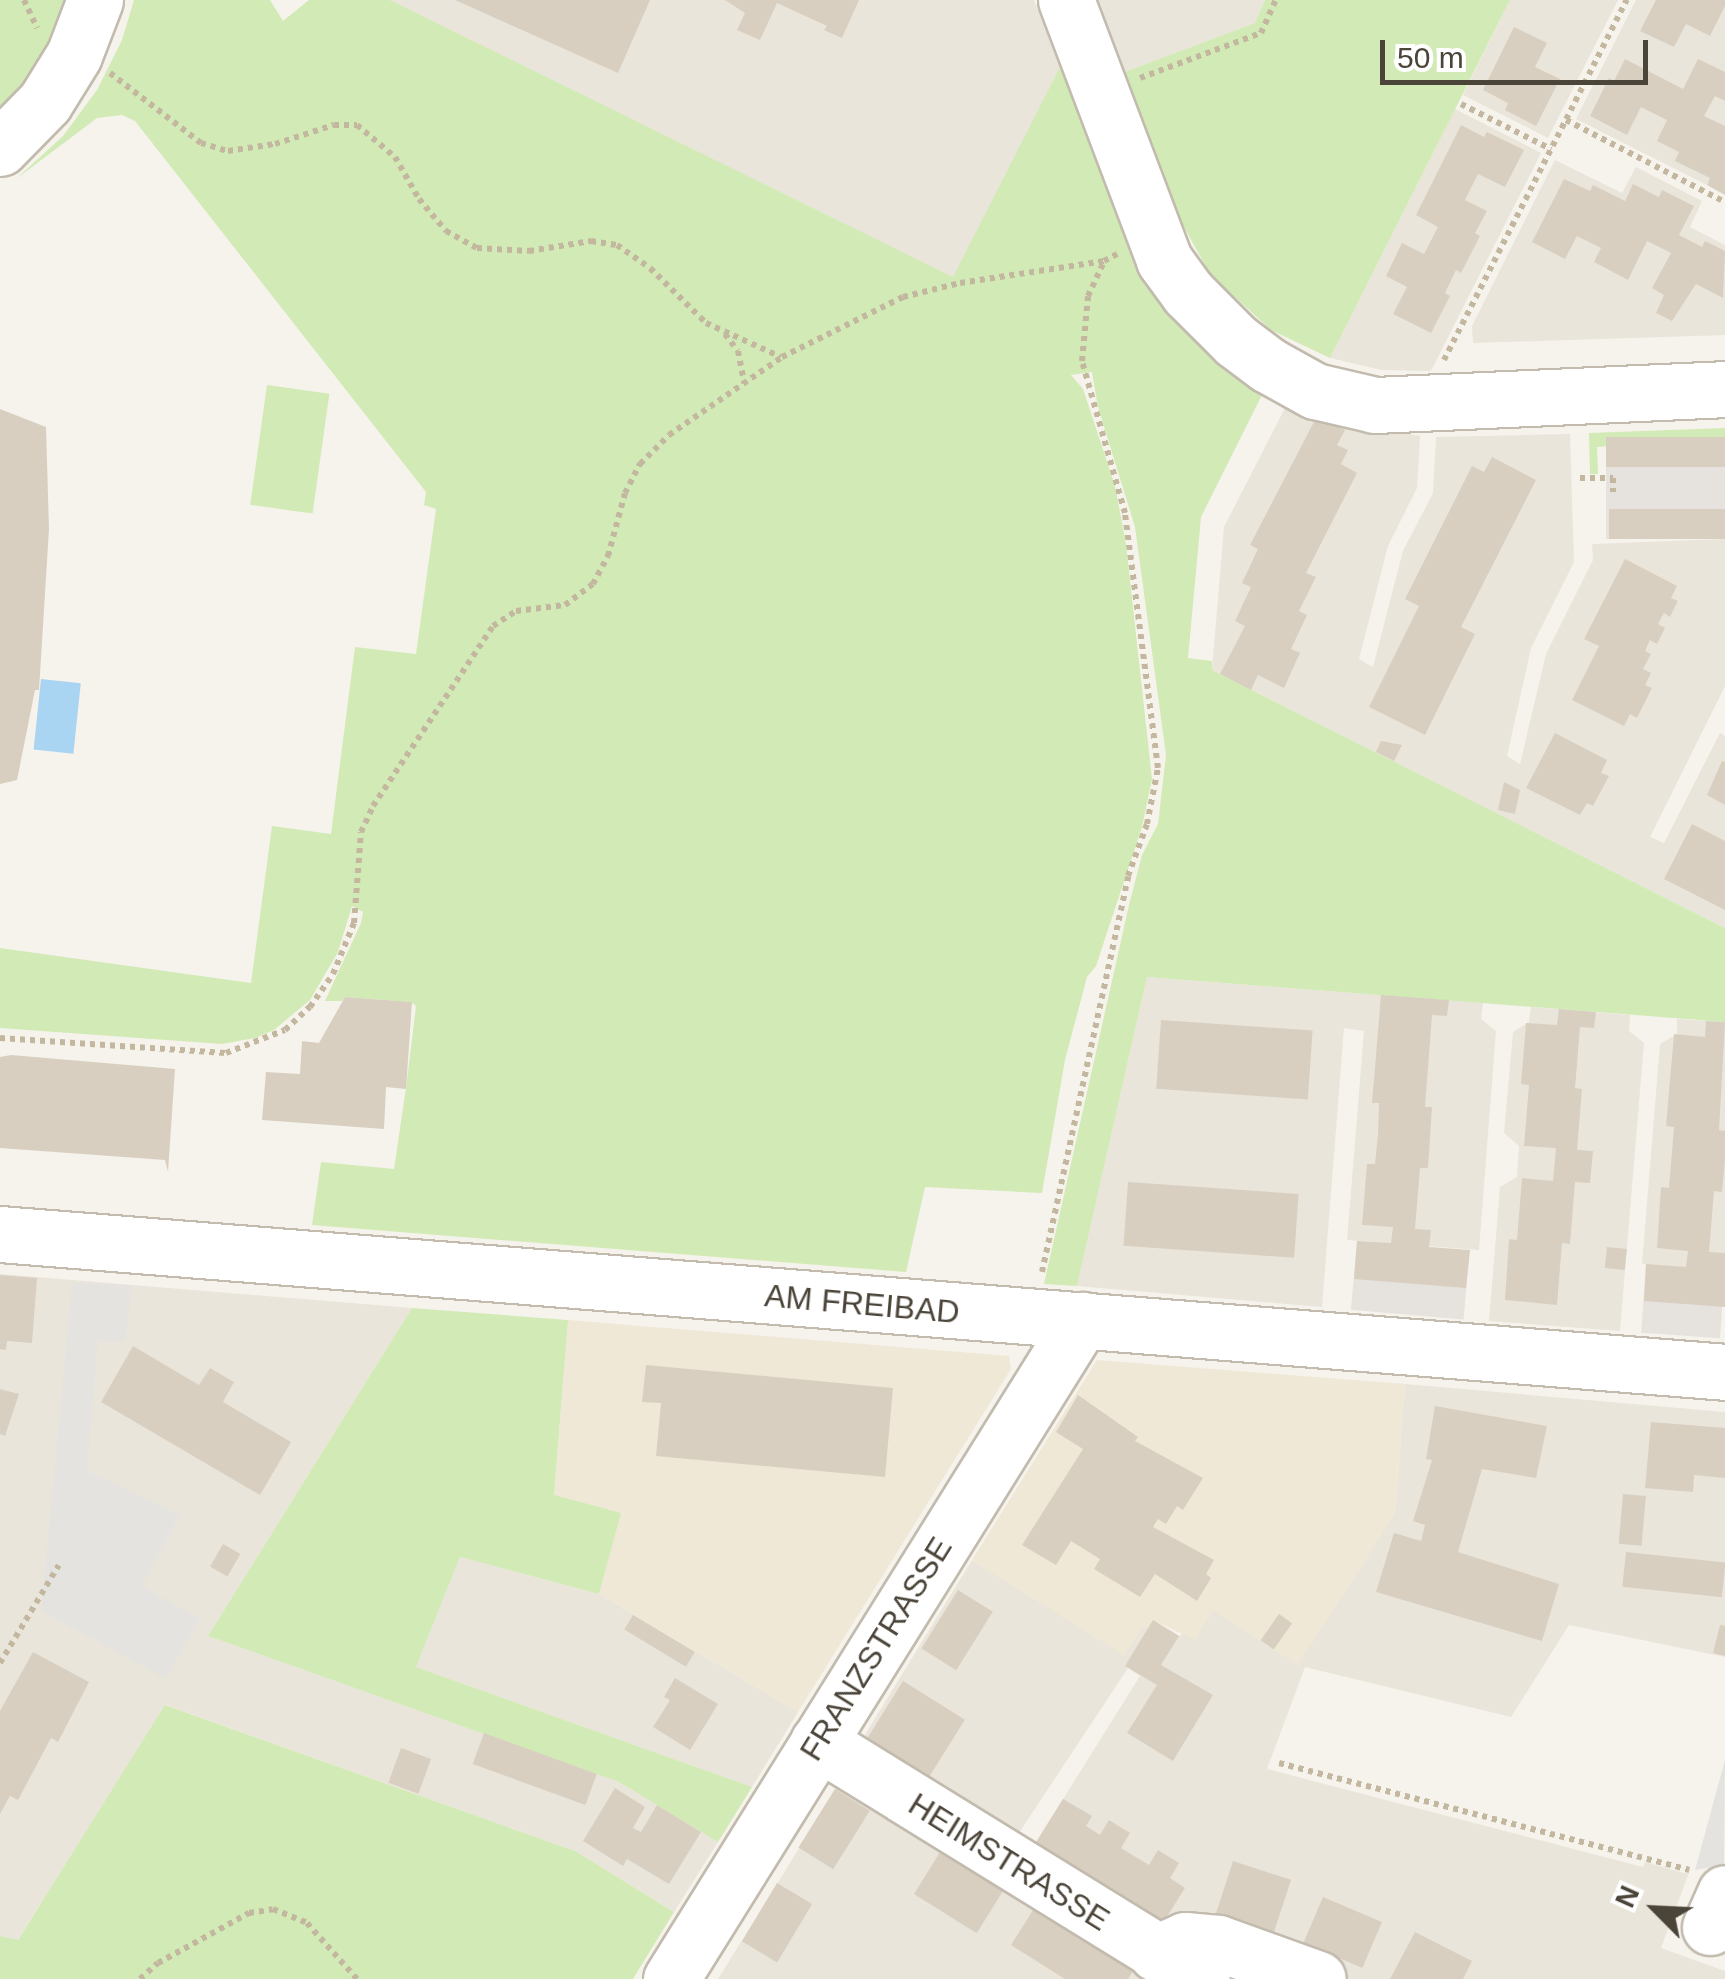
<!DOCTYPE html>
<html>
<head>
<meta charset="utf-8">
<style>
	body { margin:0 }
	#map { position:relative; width:1725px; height:1979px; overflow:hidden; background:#f6f3ec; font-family:Arial,sans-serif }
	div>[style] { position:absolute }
	.residential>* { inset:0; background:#eae5da }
	.industrial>* { inset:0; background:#e6e2dd; transform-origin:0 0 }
	.education>* { inset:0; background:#efe8d6 }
	.green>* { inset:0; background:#d2eab5; transform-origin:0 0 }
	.parking>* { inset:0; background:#e5e3e0 }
	.water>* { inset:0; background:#a9d4f2; transform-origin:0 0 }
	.building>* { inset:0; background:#d8cfc1; transform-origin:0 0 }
	.path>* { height:6px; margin-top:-3px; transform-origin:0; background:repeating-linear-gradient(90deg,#c4b79f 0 5px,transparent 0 10px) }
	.roads { filter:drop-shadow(2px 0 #c2bbae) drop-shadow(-2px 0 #c2bbae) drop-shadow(0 2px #c2bbae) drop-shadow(0 -2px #c2bbae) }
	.minor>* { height:55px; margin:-27.5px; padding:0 27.5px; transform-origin:27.5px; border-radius:27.5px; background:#fff }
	span { translate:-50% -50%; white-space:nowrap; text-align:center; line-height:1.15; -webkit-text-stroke:8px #fff; paint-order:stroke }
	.street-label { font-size:32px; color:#4b4439 }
	.north { position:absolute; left:1605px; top:1859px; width:100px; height:100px; -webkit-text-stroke:8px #fff; paint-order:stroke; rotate:294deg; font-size:28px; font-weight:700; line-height:40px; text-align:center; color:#4b4439 }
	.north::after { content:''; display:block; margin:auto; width:35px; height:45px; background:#4b4439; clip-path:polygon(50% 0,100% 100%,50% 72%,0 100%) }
	.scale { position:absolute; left:1380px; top:40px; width:268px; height:45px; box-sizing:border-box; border:5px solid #4b4439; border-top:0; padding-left:12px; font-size:30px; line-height:35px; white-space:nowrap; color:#4b4439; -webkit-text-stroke:8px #fff; paint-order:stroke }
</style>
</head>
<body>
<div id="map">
	<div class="residential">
		<div style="clip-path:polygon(390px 0,1034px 0,1060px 67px,954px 278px)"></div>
		<div style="clip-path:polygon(1094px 0,1265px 0,1255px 23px,1122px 73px)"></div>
		<div style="clip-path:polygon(1510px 0,1618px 0,1548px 138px,1463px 95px)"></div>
		<div style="clip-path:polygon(1636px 0,1725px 0,1725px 149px,1707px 185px,1576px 119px)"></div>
		<div style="clip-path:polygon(1455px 109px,1541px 153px,1431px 371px,1382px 370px,1330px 358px)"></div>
		<div style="clip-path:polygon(1555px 160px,1622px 193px,1636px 167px,1702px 201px,1690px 227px,1725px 245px,1725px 335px,1473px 343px,1472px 326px)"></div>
		<div style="clip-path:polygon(1288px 402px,1376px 429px,1420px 436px,1417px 488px,1388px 546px,1359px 659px,1373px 667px,1403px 551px,1433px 493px,1436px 437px,1570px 434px,1574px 562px,1531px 648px,1507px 756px,1520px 764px,1546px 654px,1593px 560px,1592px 544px,1725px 539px,1725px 686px,1650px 837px,1664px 843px,1720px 733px,1725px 736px,1725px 928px,1212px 670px,1224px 527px)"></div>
		<div style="clip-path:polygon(1147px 977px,1483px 1003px,1481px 1019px,1496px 1031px,1479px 1250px,1347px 1240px,1364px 1031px,1344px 1028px,1322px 1307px,1077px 1286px)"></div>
		<div style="clip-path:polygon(1531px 1007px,1630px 1015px,1629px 1031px,1644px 1043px,1620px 1331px,1489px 1321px,1500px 1187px,1517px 1177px,1519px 1146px,1504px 1133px,1513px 1032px,1529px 1022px)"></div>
		<div style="clip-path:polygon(1677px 1019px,1725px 1022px,1725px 1270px,1642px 1264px,1660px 1044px,1677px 1034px)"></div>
		<div style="clip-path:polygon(0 1274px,412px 1308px,208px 1636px,619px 1782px,718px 1842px,674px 1912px,575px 1851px,166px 1705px,17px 1941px,0 1936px)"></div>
		<div style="clip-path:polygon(1405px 1384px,1725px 1412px,1725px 1657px,1569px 1625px,1511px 1717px,1305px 1667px,1267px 1769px,1643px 1867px,1645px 1862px,1684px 1873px,1690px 1870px,1661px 1948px,1725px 1971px,1725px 1979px,1331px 1979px,1163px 1923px,1033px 1847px,1140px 1676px,1128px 1668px,1013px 1842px,858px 1746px,972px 1560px,1124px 1654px,1142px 1627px,1153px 1620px,1179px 1636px,1213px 1610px,1395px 1514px)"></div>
		<div style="clip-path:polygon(460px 1557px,599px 1594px,798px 1712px,752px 1787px,416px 1667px)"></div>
		<div style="clip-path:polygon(842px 1779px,1136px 1968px,1144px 1979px,718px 1979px)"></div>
	</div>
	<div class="industrial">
		<div style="left:1725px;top:437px;width:102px;height:119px;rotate:90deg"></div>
		<div style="left:1357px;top:1241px;width:113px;height:69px;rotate:5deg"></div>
		<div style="left:1646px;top:1264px;width:79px;height:69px;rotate:4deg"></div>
	</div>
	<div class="education">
		<div style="clip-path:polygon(568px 1320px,1009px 1356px,1011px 1369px,798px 1712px,599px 1594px,620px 1514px,554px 1496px)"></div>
		<div style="clip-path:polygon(1097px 1360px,1405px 1384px,1395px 1514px,1298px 1665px,1213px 1610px,1195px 1640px,1153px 1620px,1148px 1628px,1142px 1627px,1124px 1655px,972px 1560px)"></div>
	</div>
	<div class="green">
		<div style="clip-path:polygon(0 0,70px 0,62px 25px,0 122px)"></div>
		<div style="clip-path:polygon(134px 0,270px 0,283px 21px,309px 0,390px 0,953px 277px,1060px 67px,1142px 275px,1174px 319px,1214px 358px,1264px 391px,1201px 517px,1188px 658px,1212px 661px,1212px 670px,1725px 928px,1725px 1022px,1147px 977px,1077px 1286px,1044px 1284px,1129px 905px,1142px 855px,1158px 824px,1166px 755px,1135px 527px,1098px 407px,1092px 372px,1071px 375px,1083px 389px,1115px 486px,1126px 544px,1152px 779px,1142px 827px,1096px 966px,1087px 977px,1065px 1060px,1042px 1193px,925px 1187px,906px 1272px,312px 1225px,321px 1162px,394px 1169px,406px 1088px,416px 1006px,411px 1002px,345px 997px,342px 1001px,325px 1001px,361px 923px,363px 912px,352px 906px,338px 952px,310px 1000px,274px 1030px,255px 1038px,222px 1044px,0 1028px,0 948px,251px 983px,272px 826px,331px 834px,355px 647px,416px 654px,436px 509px,424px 505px,426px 492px,135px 121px,122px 115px,97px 118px,16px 179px,63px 136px,97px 90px,122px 40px)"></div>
		<div style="clip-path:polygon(1265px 0,1510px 0,1330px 358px,1271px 330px,1210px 274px,1173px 207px,1122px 73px,1255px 23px)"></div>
		<div style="left:267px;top:385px;width:63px;height:121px;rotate:8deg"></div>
		<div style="clip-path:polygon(1725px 428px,1725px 437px,1597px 447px,1598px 474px,1590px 474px,1589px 433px)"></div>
		<div style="clip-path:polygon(412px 1308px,568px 1320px,554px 1495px,621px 1513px,599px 1594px,460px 1557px,416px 1667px,752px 1787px,718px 1842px,619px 1782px,208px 1636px)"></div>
		<div style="clip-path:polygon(165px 1705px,575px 1851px,674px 1912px,633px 1979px,0 1979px,0 1936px,18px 1940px)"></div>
	</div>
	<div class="parking">
		<div style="clip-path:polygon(72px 1283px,132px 1285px,125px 1342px,98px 1341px,87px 1471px,180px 1515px,142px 1586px,200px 1619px,166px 1679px,41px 1611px)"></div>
		<div style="clip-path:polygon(1725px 1760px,1724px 1865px,1695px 1870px)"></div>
	</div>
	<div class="water">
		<div style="left:41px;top:679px;width:40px;height:71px;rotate:6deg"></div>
	</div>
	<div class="building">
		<div style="clip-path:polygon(455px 0,650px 0,618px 73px)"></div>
		<div style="clip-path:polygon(725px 0,859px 0,842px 38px,824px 30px,827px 26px,777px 3px,760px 40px,737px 30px,745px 13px)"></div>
		<div style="clip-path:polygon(1656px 0,1725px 0,1725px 6px,1710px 36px,1686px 24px,1674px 47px,1640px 31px)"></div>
		<div style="clip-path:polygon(1514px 27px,1547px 43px,1535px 67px,1560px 79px,1536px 126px,1505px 110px,1508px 103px,1483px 90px)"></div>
		<div style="clip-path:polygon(1625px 59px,1683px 89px,1698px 59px,1725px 72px,1725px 101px,1715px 96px,1704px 116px,1725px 126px,1725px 195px,1707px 185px,1710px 178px,1675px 161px,1679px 152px,1657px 141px,1667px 120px,1641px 107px,1627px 135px,1590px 116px,1609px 78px,1614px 81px)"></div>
		<div style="clip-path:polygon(1461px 125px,1484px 137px,1487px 132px,1524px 150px,1505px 187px,1478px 174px,1465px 200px,1487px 211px,1475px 233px,1480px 236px,1461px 273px,1456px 270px,1445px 293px,1450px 296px,1431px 333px,1393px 314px,1407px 287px,1386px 276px,1402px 243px,1424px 254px,1438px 227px,1416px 215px)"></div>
		<div style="clip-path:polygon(1564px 179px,1590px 191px,1593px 185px,1625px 201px,1633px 184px,1659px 197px,1662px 190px,1694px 206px,1679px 235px,1702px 247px,1705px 241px,1725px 251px,1723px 298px,1696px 284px,1672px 321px,1656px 313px,1664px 295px,1652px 288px,1671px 253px,1647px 241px,1628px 280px,1594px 262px,1601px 248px,1577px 236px,1565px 259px,1532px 242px)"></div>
		<div style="clip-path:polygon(0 409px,46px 427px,49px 529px,39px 690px,35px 690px,17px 780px,0 784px)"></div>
		<div style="clip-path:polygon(1317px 416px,1345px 430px,1337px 445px,1348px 450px,1341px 464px,1357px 473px,1306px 573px,1316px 577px,1299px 611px,1307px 615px,1291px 649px,1300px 653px,1284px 688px,1258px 675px,1251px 690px,1220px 674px,1245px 626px,1235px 621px,1251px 587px,1242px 583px,1258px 549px,1250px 545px)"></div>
		<div style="left:1725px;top:437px;width:30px;height:119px;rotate:90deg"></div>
		<div style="clip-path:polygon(1492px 457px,1536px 480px,1461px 627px,1475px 634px,1425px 735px,1369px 707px,1419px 606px,1405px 599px,1472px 466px,1484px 472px)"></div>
		<div style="left:1725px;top:509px;width:30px;height:116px;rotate:90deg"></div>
		<div style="clip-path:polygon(1625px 559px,1677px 586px,1671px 598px,1678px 601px,1670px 617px,1664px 613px,1658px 624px,1665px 628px,1657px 644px,1650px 640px,1645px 651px,1651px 654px,1643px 669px,1651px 673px,1645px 685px,1652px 688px,1637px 718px,1630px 714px,1624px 726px,1572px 700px,1599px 646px,1584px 639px)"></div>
		<div style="clip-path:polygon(1555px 733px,1607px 760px,1601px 773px,1609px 776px,1593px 806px,1587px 803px,1580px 815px,1526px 788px)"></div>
		<div style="clip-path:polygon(1381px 741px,1402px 745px,1394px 761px,1376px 752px)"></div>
		<div style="clip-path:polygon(1722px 761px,1725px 762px,1725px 805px,1707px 795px)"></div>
		<div style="clip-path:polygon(1504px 782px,1520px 790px,1515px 814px,1498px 810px)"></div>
		<div style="clip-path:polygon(1692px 824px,1725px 841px,1725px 910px,1664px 879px)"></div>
		<div style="clip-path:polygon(1381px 995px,1449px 1000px,1447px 1016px,1432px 1015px,1425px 1107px,1432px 1107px,1428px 1168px,1420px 1168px,1415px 1229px,1431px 1230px,1429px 1247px,1470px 1250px,1466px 1288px,1354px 1279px,1357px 1241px,1391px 1243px,1393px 1227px,1362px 1225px,1367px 1164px,1375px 1164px,1378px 1134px,1379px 1103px,1372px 1103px)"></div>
		<div style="clip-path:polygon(345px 997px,412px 1002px,406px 1089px,386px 1087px,384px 1129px,262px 1120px,266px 1072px,300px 1074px,302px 1041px,319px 1043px)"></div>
		<div style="clip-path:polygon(1559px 1009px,1596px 1012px,1594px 1028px,1580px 1027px,1575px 1088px,1582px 1089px,1577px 1150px,1593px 1151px,1590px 1183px,1575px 1182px,1570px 1244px,1562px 1243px,1557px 1305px,1505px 1300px,1509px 1239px,1517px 1240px,1522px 1178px,1553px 1181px,1556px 1148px,1524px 1146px,1529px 1085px,1521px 1084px,1526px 1023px,1557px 1025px)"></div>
		<div style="left:1161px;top:1020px;width:152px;height:69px;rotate:4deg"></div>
		<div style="clip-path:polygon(1706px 1021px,1725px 1022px,1719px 1130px,1725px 1131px,1725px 1159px,1722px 1192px,1714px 1191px,1709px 1252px,1725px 1253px,1725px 1307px,1644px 1301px,1646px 1264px,1686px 1267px,1688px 1251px,1657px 1248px,1661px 1187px,1669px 1188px,1674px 1127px,1666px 1126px,1674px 1034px,1705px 1037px)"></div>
		<div style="clip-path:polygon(11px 1055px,175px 1069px,168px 1172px,165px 1160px,0 1148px,0 1057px)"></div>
		<div style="left:1128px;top:1182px;width:171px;height:64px;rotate:4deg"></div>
		<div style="left:1607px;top:1247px;width:20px;height:21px;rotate:6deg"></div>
		<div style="clip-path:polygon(0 1275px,37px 1278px,32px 1343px,7px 1341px,6px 1350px,0 1349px)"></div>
		<div style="clip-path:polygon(133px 1346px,199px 1385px,210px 1368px,234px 1382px,223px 1402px,291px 1442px,260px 1495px,101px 1402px)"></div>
		<div style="clip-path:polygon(646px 1365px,893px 1388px,885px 1477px,656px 1456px,661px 1403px,642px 1402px)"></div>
		<div style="clip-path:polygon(0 1389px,19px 1394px,5px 1436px,0 1434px)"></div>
		<div style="clip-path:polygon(1078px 1395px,1138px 1437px,1135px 1441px,1203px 1478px,1183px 1510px,1177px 1506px,1166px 1524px,1158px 1519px,1153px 1527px,1214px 1560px,1206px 1574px,1211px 1578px,1197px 1601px,1155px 1574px,1140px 1597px,1094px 1569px,1100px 1559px,1071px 1541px,1056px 1565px,1022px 1545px,1083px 1449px,1056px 1432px)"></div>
		<div style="clip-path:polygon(1435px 1406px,1547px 1426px,1536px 1478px,1482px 1469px,1458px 1552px,1559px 1584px,1542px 1641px,1376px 1592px,1394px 1533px,1421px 1541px,1425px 1525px,1413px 1521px,1432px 1460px,1426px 1459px)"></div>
		<div style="clip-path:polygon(1651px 1422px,1725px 1428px,1725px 1478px,1694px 1475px,1693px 1492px,1645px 1488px)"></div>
		<div style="left:1623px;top:1494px;width:23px;height:50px;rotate:5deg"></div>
		<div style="left:223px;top:1544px;width:20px;height:26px;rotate:30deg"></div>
		<div style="left:1626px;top:1552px;width:100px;height:35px;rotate:6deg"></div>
		<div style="left:958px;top:1590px;width:41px;height:69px;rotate:32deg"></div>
		<div style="left:1279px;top:1614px;width:16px;height:32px;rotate:35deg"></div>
		<div style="left:633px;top:1615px;width:72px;height:17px;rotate:31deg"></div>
		<div style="clip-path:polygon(1153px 1620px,1179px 1636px,1161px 1665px,1213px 1695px,1173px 1761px,1127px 1733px,1157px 1685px,1125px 1666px)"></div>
		<div style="clip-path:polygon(1720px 1625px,1725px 1626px,1725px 1656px,1713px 1653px)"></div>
		<div style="clip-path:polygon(33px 1652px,89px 1682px,58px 1742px,51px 1738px,18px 1800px,10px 1796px,0 1814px,0 1711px)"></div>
		<div style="clip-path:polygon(675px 1678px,718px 1704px,690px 1750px,653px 1727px,670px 1700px,664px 1697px)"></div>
		<div style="left:903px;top:1681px;width:73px;height:68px;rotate:32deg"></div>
		<div style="left:484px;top:1733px;width:120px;height:33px;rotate:20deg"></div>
		<div style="left:401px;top:1748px;width:32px;height:37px;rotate:20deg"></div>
		<div style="clip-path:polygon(615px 1788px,645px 1807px,633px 1828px,641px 1832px,657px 1805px,701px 1832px,669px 1884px,627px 1859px,623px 1866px,583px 1841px)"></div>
		<div style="left:835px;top:1789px;width:41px;height:69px;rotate:32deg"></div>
		<div style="clip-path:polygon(1063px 1799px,1092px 1816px,1086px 1826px,1100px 1835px,1109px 1820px,1130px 1833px,1121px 1848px,1149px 1865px,1158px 1850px,1179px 1863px,1170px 1878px,1185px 1888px,1161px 1926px,1033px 1847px)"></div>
		<div style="left:942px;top:1849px;width:74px;height:53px;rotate:32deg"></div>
		<div style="left:1233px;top:1861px;width:61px;height:57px;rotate:18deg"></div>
		<div style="left:777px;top:1883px;width:41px;height:68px;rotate:31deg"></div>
		<div style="left:1323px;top:1897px;width:64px;height:50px;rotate:23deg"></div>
		<div style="clip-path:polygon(1035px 1907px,1135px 1968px,1128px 1979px,1065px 1979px,1011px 1945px)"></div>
		<div style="clip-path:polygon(1415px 1932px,1472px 1961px,1463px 1979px,1390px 1979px)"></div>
	</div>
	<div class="path">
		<div style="left:24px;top:0;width:31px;rotate:65deg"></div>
		<div style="left:110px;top:73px;width:115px;rotate:37.6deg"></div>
		<div style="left:201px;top:143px;width:28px;rotate:17deg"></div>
		<div style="left:228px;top:151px;width:48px;rotate:-8.5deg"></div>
		<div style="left:275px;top:144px;width:62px;rotate:-17.9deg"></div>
		<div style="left:334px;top:125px;width:23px"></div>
		<div style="left:357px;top:125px;width:50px;rotate:40.1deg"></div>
		<div style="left:395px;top:157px;width:48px;rotate:60.3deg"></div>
		<div style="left:419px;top:199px;width:42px;rotate:49.8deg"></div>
		<div style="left:446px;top:231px;width:35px;rotate:29deg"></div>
		<div style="left:477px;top:248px;width:52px;rotate:3.3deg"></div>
		<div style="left:529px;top:251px;width:63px;rotate:-9.2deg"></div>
		<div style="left:591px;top:241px;width:26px;rotate:9deg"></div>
		<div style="left:617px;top:245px;width:40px;rotate:34.9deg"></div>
		<div style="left:650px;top:268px;width:78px;rotate:44.5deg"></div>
		<div style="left:706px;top:323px;width:82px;rotate:24.4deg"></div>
		<div style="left:1140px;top:78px;width:129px;rotate:-20.4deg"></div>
		<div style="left:1261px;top:33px;width:36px;rotate:-66deg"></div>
		<div style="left:1461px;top:104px;width:101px;rotate:26.6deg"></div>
		<div style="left:1566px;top:120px;width:179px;rotate:27.3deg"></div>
		<div style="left:725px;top:334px;width:21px;rotate:53deg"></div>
		<div style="left:738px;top:351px;width:33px;rotate:79deg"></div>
		<div style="left:1444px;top:360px;width:404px;rotate:-63.1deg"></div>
		<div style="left:1580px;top:478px;width:33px"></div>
		<div style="left:1613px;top:478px;width:14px;rotate:90deg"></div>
		<div style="left:0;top:1038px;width:226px;rotate:3.8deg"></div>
		<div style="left:226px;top:1053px;width:63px;rotate:-21.3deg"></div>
		<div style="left:285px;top:1030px;width:34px;rotate:-43deg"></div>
		<div style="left:310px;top:1007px;width:40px;rotate:-55.1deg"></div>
		<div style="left:333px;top:974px;width:55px;rotate:-67.6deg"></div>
		<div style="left:354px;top:923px;width:91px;rotate:-85.6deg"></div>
		<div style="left:361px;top:832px;width:29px;rotate:-65deg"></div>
		<div style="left:373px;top:806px;width:216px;rotate:-56.3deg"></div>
		<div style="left:493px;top:626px;width:27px;rotate:-33deg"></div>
		<div style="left:516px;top:611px;width:49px;rotate:-7deg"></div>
		<div style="left:565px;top:605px;width:35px;rotate:-37deg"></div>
		<div style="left:593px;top:584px;width:32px;rotate:-62deg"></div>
		<div style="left:608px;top:556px;width:65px;rotate:-74.9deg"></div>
		<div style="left:625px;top:493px;width:33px;rotate:-63deg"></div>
		<div style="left:640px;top:464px;width:41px;rotate:-45deg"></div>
		<div style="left:669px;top:435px;width:137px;rotate:-34.6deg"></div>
		<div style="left:782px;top:357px;width:135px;rotate:-26.4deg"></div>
		<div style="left:903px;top:297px;width:59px;rotate:-13.8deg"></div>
		<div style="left:960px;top:283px;width:146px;rotate:-8.7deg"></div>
		<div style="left:1042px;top:1272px;width:405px;rotate:-77.7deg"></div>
		<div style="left:1128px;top:876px;width:55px;rotate:-69.9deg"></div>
		<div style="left:1147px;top:824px;width:57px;rotate:-78.9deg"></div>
		<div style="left:1158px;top:768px;width:257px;rotate:-97.4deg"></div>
		<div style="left:1125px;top:513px;width:158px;rotate:-105.8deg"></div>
		<div style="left:1082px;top:361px;width:65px;rotate:-84.7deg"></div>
		<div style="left:1088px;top:296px;width:38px;rotate:-65deg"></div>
		<div style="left:1104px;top:261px;width:15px;rotate:-28deg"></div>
		<div style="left:0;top:1663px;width:114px;rotate:-59deg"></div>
		<div style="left:1279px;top:1763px;width:424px;rotate:14.6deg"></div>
		<div style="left:140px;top:1979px;width:24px;rotate:-42deg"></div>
		<div style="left:158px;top:1963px;width:104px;rotate:-28.8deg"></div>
		<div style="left:249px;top:1913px;width:24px;rotate:-9deg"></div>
		<div style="left:273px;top:1909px;width:37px;rotate:22deg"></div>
		<div style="left:307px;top:1923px;width:75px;rotate:48.2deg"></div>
	</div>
	<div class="roads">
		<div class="minor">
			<div style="left:1066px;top:0;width:278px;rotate:69.3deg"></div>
			<div style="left:1164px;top:260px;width:41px;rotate:54deg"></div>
			<div style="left:1188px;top:293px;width:68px;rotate:45deg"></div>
			<div style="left:1236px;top:341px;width:40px;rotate:37deg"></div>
			<div style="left:1268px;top:365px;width:54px;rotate:29deg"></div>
			<div style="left:1315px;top:391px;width:62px;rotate:13.1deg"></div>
			<div style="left:1375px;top:405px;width:350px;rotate:-2.6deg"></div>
			<div style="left:0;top:148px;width:64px;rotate:-45.6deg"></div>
			<div style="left:45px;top:102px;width:55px;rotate:-58.3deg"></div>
			<div style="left:74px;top:55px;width:59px;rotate:-69.1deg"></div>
			<div style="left:0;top:1234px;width:1731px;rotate:4.57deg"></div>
			<div style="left:818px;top:1742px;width:451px;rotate:31.7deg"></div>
			<div style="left:1710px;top:1927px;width:37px;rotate:-66deg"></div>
			<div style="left:1156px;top:1953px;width:32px;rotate:-24deg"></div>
			<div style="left:1185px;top:1940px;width:33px;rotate:5deg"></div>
			<div style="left:1218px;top:1943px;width:106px;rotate:19.8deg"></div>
			<div style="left:671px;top:1979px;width:777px;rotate:-58.05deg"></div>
		</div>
	</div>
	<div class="street-label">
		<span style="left:862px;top:1304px;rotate:5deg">AM FREIBAD</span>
		<span style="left:876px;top:1649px;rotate:-58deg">FRANZSTRASSE</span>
		<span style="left:1009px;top:1862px;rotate:32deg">HEIMSTRASSE</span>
	</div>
	<div class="north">N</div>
	<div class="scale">50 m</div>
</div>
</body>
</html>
